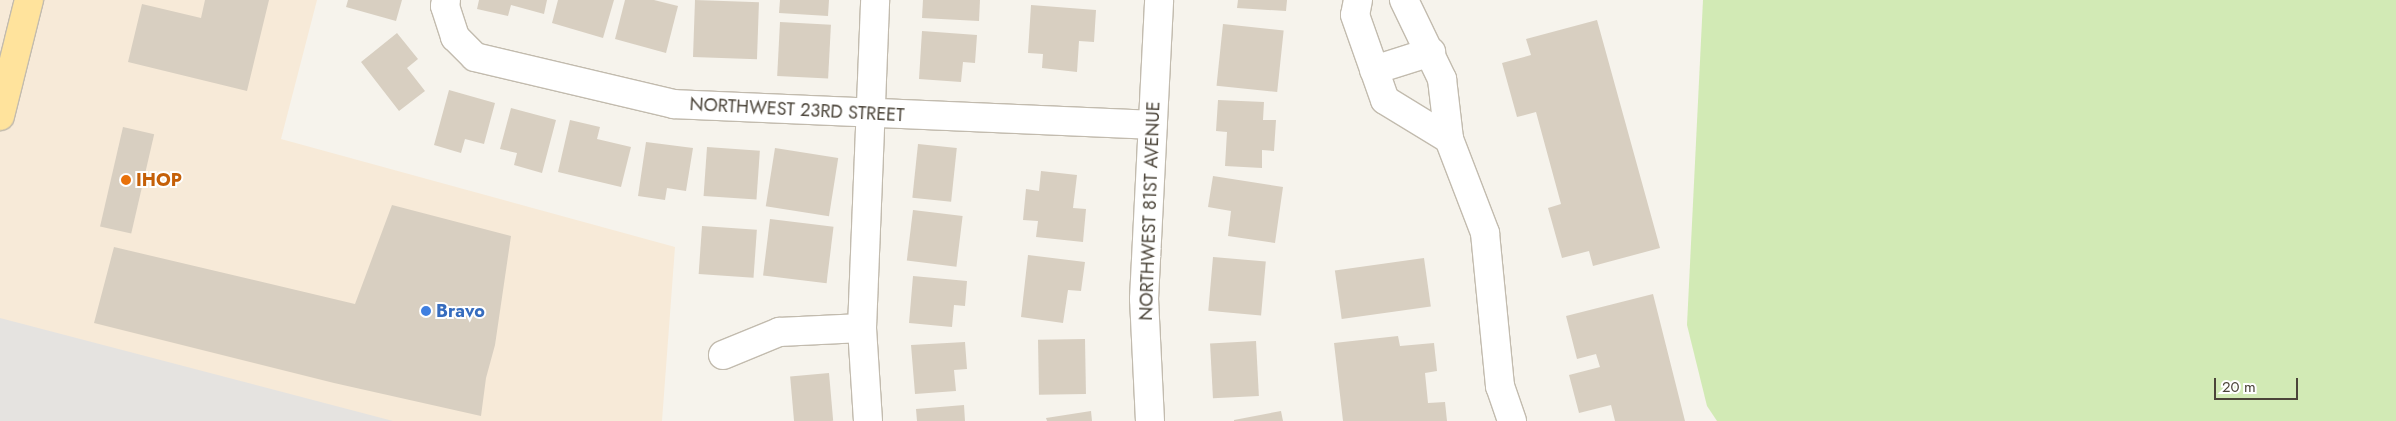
<!DOCTYPE html>
<html>
<head>
<meta charset="utf-8">
<style>
	body { margin:0 }
	#map { position:relative; width:2396px; height:421px; overflow:hidden; background:#f6f3ec; font-family:Jost,sans-serif }
	div>[style] { position:absolute }
	.commercial>* { inset:0; background:#f7ead8 }
	.green>* { inset:0; background:#d2eab5 }
	.parking>* { inset:0; background:#e5e3e0 }
	.building>* { inset:0; background:#d8cfc1; transform-origin:0 0 }
	.roads { filter:drop-shadow(1px 0 #c2bbae) drop-shadow(-1px 0 #c2bbae) drop-shadow(0 1px #c2bbae) drop-shadow(0 -1px #c2bbae) }
	.minor>* { height:28px; margin:-14px; padding:0 14px; transform-origin:14px; border-radius:14px; background:#fff }
	.major>* { height:28px; margin:-14px; padding:0 14px; transform-origin:14px; border-radius:14px; background:#ffe39c }
	.dots>* { width:14px; height:14px; translate:-50% -50%; box-sizing:border-box; border:2px solid #fff; border-radius:50% }
	span { translate:-50% -50%; white-space:nowrap; text-align:center; line-height:1.15; -webkit-text-stroke:4px #fff; paint-order:stroke }
	.street-label { font-size:18px; color:#4b4439 }
	.food-label { font-size:18px; color:#c56008; font-weight:700 }
	.left { translate:0 -50%; text-align:left }
	.shop-label { font-size:18px; color:#366cbe; font-weight:700 }
	.scale { position:absolute; left:2214px; top:378px; width:84px; height:22px; box-sizing:border-box; border:2px solid #4b4439; border-top:0; padding-left:6px; font-size:15px; line-height:18px; white-space:nowrap; color:#4b4439; -webkit-text-stroke:4px #fff; paint-order:stroke }
</style>
</head>
<body>
<div id="map">
	<div class="commercial">
		<div style="clip-path:polygon(0 0,317px 0,281px 139px,675px 247px,662px 421px,0 421px)"></div>
	</div>
	<div class="green">
		<div style="clip-path:polygon(1703px 0,2396px 0,2396px 421px,1717px 421px,1707px 406px,1687px 325px)"></div>
	</div>
	<div class="parking">
		<div style="clip-path:polygon(0 318px,393px 421px,0 421px)"></div>
	</div>
	<div class="building">
		<div style="clip-path:polygon(205px 0,269px 0,247px 91px,128px 62px,142px 4px,201px 18px)"></div>
		<div style="clip-path:polygon(348px 0,402px 0,396px 21px,346px 7px)"></div>
		<div style="clip-path:polygon(479px 0,547px 0,544px 14px,511px 5px,508px 16px,477px 9px)"></div>
		<div style="clip-path:polygon(558px 0,614px 0,603px 38px,552px 23px)"></div>
		<div style="clip-path:polygon(625px 0,654px 0,678px 6px,666px 53px,615px 39px)"></div>
		<div style="left:695px;top:0;width:64px;height:57px;rotate:2deg"></div>
		<div style="clip-path:polygon(780px 0,829px 0,828px 16px,779px 13px)"></div>
		<div style="clip-path:polygon(923px 0,980px 0,979px 21px,922px 18px)"></div>
		<div style="clip-path:polygon(1238px 0,1287px 0,1286px 11px,1237px 8px)"></div>
		<div style="clip-path:polygon(1031px 5px,1096px 10px,1094px 42px,1079px 41px,1077px 72px,1042px 68px,1043px 54px,1028px 53px)"></div>
		<div style="clip-path:polygon(1597px 20px,1660px 248px,1593px 266px,1589px 251px,1562px 258px,1548px 208px,1561px 204px,1536px 112px,1517px 117px,1502px 63px,1531px 55px,1526px 39px)"></div>
		<div style="left:780px;top:22px;width:51px;height:54px;rotate:3deg"></div>
		<div style="left:1223px;top:24px;width:61px;height:62px;rotate:6deg"></div>
		<div style="clip-path:polygon(922px 31px,977px 35px,975px 63px,963px 62px,961px 82px,919px 79px)"></div>
		<div style="clip-path:polygon(397px 33px,418px 59px,407px 68px,425px 91px,399px 111px,361px 62px)"></div>
		<div style="clip-path:polygon(449px 90px,495px 103px,484px 144px,465px 139px,461px 153px,434px 145px)"></div>
		<div style="clip-path:polygon(1218px 100px,1264px 102px,1263px 120px,1276px 120px,1274px 151px,1262px 150px,1262px 168px,1225px 166px,1227px 132px,1216px 131px)"></div>
		<div style="clip-path:polygon(511px 108px,556px 120px,542px 173px,514px 165px,517px 153px,500px 149px)"></div>
		<div style="clip-path:polygon(570px 120px,600px 127px,597px 139px,631px 147px,621px 187px,558px 172px)"></div>
		<div style="left:123px;top:127px;width:32px;height:102px;rotate:13deg"></div>
		<div style="clip-path:polygon(646px 142px,693px 148px,686px 191px,667px 188px,665px 200px,638px 196px)"></div>
		<div style="left:918px;top:144px;width:39px;height:54px;rotate:6deg"></div>
		<div style="left:707px;top:147px;width:53px;height:49px;rotate:4deg"></div>
		<div style="left:775px;top:148px;width:64px;height:59px;rotate:9deg"></div>
		<div style="clip-path:polygon(1041px 171px,1077px 175px,1073px 208px,1086px 209px,1083px 242px,1036px 237px,1038px 221px,1023px 220px,1026px 189px,1039px 191px)"></div>
		<div style="clip-path:polygon(1213px 176px,1283px 187px,1275px 243px,1228px 236px,1231px 211px,1208px 207px)"></div>
		<div style="clip-path:polygon(392px 205px,511px 236px,495px 345px,486px 378px,481px 416px,334px 383px,94px 323px,114px 247px,355px 304px)"></div>
		<div style="left:913px;top:210px;width:50px;height:51px;rotate:7deg"></div>
		<div style="left:770px;top:219px;width:64px;height:57px;rotate:7deg"></div>
		<div style="left:702px;top:226px;width:55px;height:48px;rotate:4deg"></div>
		<div style="clip-path:polygon(1028px 255px,1085px 262px,1081px 291px,1068px 290px,1063px 323px,1021px 317px)"></div>
		<div style="left:1213px;top:257px;width:53px;height:54px;rotate:5deg"></div>
		<div style="left:1424px;top:258px;width:49px;height:90px;rotate:82deg"></div>
		<div style="clip-path:polygon(913px 276px,967px 281px,965px 306px,954px 305px,952px 327px,909px 323px)"></div>
		<div style="clip-path:polygon(1653px 294px,1685px 421px,1615px 421px,1611px 405px,1579px 413px,1569px 375px,1600px 367px,1596px 354px,1577px 359px,1566px 316px)"></div>
		<div style="clip-path:polygon(1398px 336px,1400px 346px,1434px 343px,1437px 371px,1425px 373px,1428px 403px,1445px 402px,1447px 421px,1343px 421px,1334px 343px)"></div>
		<div style="left:1085px;top:339px;width:55px;height:47px;rotate:89deg"></div>
		<div style="left:1256px;top:341px;width:55px;height:46px;rotate:87deg"></div>
		<div style="clip-path:polygon(965px 342px,967px 369px,954px 370px,956px 391px,915px 394px,911px 345px)"></div>
		<div style="left:829px;top:373px;width:48px;height:39px;rotate:85deg"></div>
		<div style="clip-path:polygon(964px 405px,965px 421px,917px 421px,916px 409px)"></div>
		<div style="clip-path:polygon(1091px 411px,1092px 421px,1047px 421px,1046px 418px)"></div>
		<div style="clip-path:polygon(1281px 411px,1283px 421px,1234px 421px,1234px 420px)"></div>
	</div>
	<div class="roads">
		<div class="minor">
			<div style="left:446px;top:0;width:6px;rotate:99deg"></div>
			<div style="left:445px;top:6px;width:33px;rotate:72deg"></div>
			<div style="left:455px;top:37px;width:28px;rotate:45deg"></div>
			<div style="left:475px;top:57px;width:204px;rotate:13.3deg"></div>
			<div style="left:674px;top:104px;width:479px;rotate:2.5deg"></div>
			<div style="left:1358px;top:0;width:15px;rotate:101deg"></div>
			<div style="left:1355px;top:15px;width:90px;rotate:70.6deg"></div>
			<div style="left:1385px;top:100px;width:75px;rotate:31.4deg"></div>
			<div style="left:1404px;top:0;width:88px;rotate:64.3deg"></div>
			<div style="left:1442px;top:79px;width:60px;rotate:83.3deg"></div>
			<div style="left:1449px;top:139px;width:101px;rotate:69deg"></div>
			<div style="left:1485px;top:233px;width:154px;rotate:84.4deg"></div>
			<div style="left:1500px;top:386px;width:37px;rotate:71deg"></div>
			<div style="left:1374px;top:70px;width:60px;rotate:-17.5deg"></div>
			<div style="left:723px;top:355px;width:61px;rotate:-22.3deg"></div>
			<div style="left:779px;top:332px;width:83px;rotate:-2.8deg"></div>
			<div style="left:868px;top:421px;width:93px;rotate:-93.7deg"></div>
			<div style="left:862px;top:328px;width:328px;rotate:-87.7deg"></div>
			<div style="left:1150px;top:421px;width:122px;rotate:-92.8deg"></div>
			<div style="left:1144px;top:299px;width:299px;rotate:-87.1deg"></div>
		</div>
		<div class="major">
			<div style="left:0;top:116px;width:120px;rotate:-76deg"></div>
		</div>
	</div>
	<div class="dots">
		<div style="left:126px;top:180px;background:#e8710a"></div>
		<div style="left:426px;top:311px;background:#3f7fe0"></div>
	</div>
	<div class="street-label">
		<span style="left:797px;top:110px;rotate:3deg">NORTHWEST 23RD STREET</span>
		<span style="left:1150px;top:211px;rotate:-88deg">NORTHWEST 81ST AVENUE</span>
	</div>
	<div class="food-label">
		<span class="left" style="left:136px;top:180px">IHOP</span>
	</div>
	<div class="shop-label">
		<span class="left" style="left:436px;top:311px">Bravo</span>
	</div>
	<div class="scale">20 m</div>
</div>
</body>
</html>
